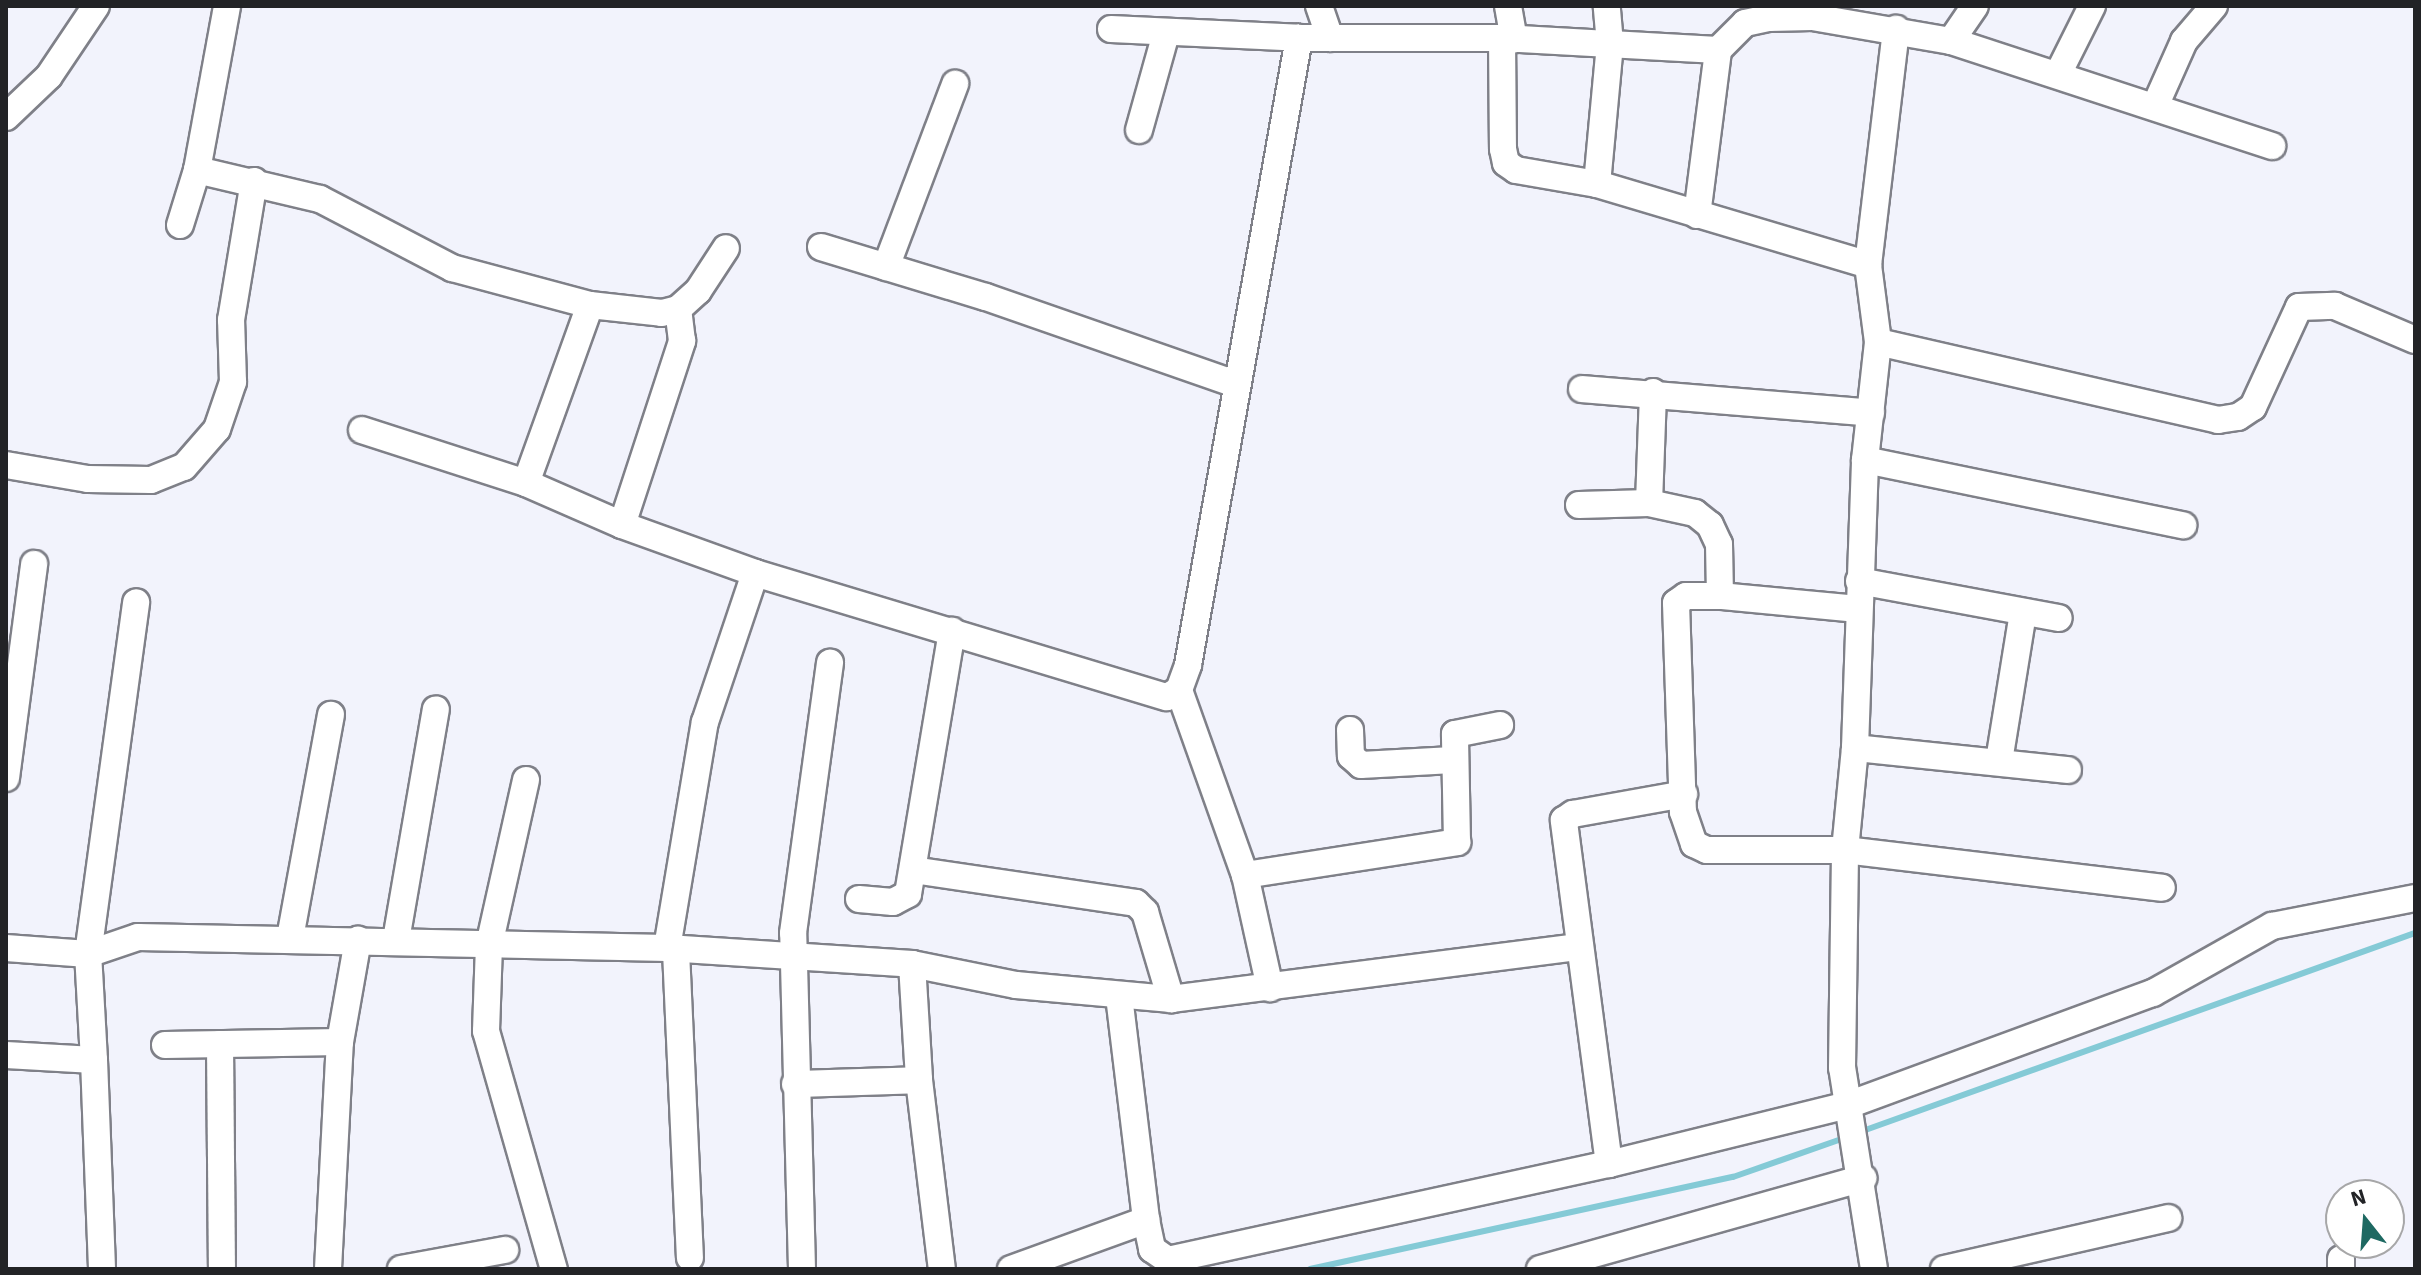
<!DOCTYPE html>
<html>
<head>
<meta charset="utf-8">
<style>
	body { margin:0 }
	#map { position:relative; width:2421px; height:1275px; overflow:hidden; background:#f2f3fc; font-family:"Source Sans 3",sans-serif }
	div>[style] { position:absolute }
	.stream>* { height:6px; margin:-3px; padding:0 3px; transform-origin:3px; border-radius:3px; background:#84cad6 }
	.roads { filter:drop-shadow(2px 0 #7f8088) drop-shadow(-2px 0 #7f8088) drop-shadow(0 2px #7f8088) drop-shadow(0 -2px #7f8088) }
	.street>* { height:26px; margin:-13px; padding:0 13px; transform-origin:13px; border-radius:13px; background:#fff }
	span { translate:-50% -50%; white-space:nowrap; text-align:center; line-height:1.15; -webkit-text-stroke:6px #fff; paint-order:stroke }
	.frame { position:absolute; inset:0; border:8px solid #222326; pointer-events:none }
	.north { position:absolute; left:2325px; top:1179px; width:80px; height:80px; box-sizing:border-box; background:#fff; border:2px solid #a7a7a8; border-radius:50%; rotate:343deg; font-size:22px; font-weight:700; line-height:32px; text-align:center; color:#222326 }
	.north::after { content:''; display:block; margin:auto; width:28px; height:36px; background:#1e6962; clip-path:polygon(50% 0,100% 100%,50% 72%,0 100%) }
</style>
</head>
<body>
<div id="map">
	<div class="stream">
		<div style="left:1857px;top:1133px;width:593px;rotate:-19.72deg"></div>
		<div style="left:1310px;top:1269px;width:433px;rotate:-12.3deg"></div>
		<div style="left:1733px;top:1177px;width:121px;rotate:-19.3deg"></div>
	</div>
	<div class="roads">
		<div class="street">
			<div style="left:1319px;top:6px;width:34px;rotate:71deg"></div>
			<div style="left:1508px;top:6px;width:34px;rotate:80deg"></div>
			<div style="left:1111px;top:29px;width:188px;rotate:2.7deg"></div>
			<div style="left:1299px;top:38px;width:203px"></div>
			<div style="left:1502px;top:38px;width:216px;rotate:3.2deg"></div>
			<div style="left:1502px;top:38px;width:111px;rotate:89.5deg"></div>
			<div style="left:1503px;top:149px;width:14px;rotate:78deg"></div>
			<div style="left:1506px;top:163px;width:12px;rotate:35deg"></div>
			<div style="left:1516px;top:170px;width:82px;rotate:9.8deg"></div>
			<div style="left:1597px;top:184px;width:283px;rotate:16.6deg"></div>
			<div style="left:1951px;top:41px;width:42px;rotate:-55.6deg"></div>
			<div style="left:2058px;top:74px;width:76px;rotate:-63.4deg"></div>
			<div style="left:2156px;top:104px;width:69px;rotate:-66deg"></div>
			<div style="left:2184px;top:41px;width:46px;rotate:-49.4deg"></div>
			<div style="left:6px;top:117px;width:59px;rotate:-43.6deg"></div>
			<div style="left:49px;top:76px;width:84px;rotate:-56.1deg"></div>
			<div style="left:1139px;top:130px;width:101px;rotate:-74.4deg"></div>
			<div style="left:197px;top:170px;width:126px;rotate:13.3deg"></div>
			<div style="left:320px;top:199px;width:149px;rotate:27.6deg"></div>
			<div style="left:452px;top:268px;width:143px;rotate:15deg"></div>
			<div style="left:590px;top:305px;width:72px;rotate:6.3deg"></div>
			<div style="left:662px;top:313px;width:16px;rotate:-14deg"></div>
			<div style="left:678px;top:309px;width:27px;rotate:-42deg"></div>
			<div style="left:698px;top:291px;width:51px;rotate:-56.9deg"></div>
			<div style="left:1597px;top:184px;width:141px;rotate:-84.7deg"></div>
			<div style="left:1610px;top:44px;width:38px;rotate:-95deg"></div>
			<div style="left:1697px;top:215px;width:166px;rotate:-82.7deg"></div>
			<div style="left:1718px;top:50px;width:38px;rotate:-45deg"></div>
			<div style="left:1745px;top:23px;width:25px;rotate:-12deg"></div>
			<div style="left:1769px;top:18px;width:43px;rotate:-1.3deg"></div>
			<div style="left:1812px;top:17px;width:141px;rotate:9.8deg"></div>
			<div style="left:1951px;top:41px;width:338px;rotate:18.1deg"></div>
			<div style="left:180px;top:225px;width:58px;rotate:-72.8deg"></div>
			<div style="left:197px;top:170px;width:167px;rotate:-79.6deg"></div>
			<div style="left:821px;top:247px;width:172px;rotate:16.9deg"></div>
			<div style="left:986px;top:297px;width:265px;rotate:19.2deg"></div>
			<div style="left:886px;top:267px;width:196px;rotate:-69.3deg"></div>
			<div style="left:1878px;top:342px;width:349px;rotate:12.9deg"></div>
			<div style="left:2218px;top:420px;width:20px;rotate:-9deg"></div>
			<div style="left:2238px;top:417px;width:18px;rotate:-34deg"></div>
			<div style="left:2253px;top:407px;width:110px;rotate:-65.3deg"></div>
			<div style="left:2299px;top:307px;width:36px;rotate:-2deg"></div>
			<div style="left:2335px;top:306px;width:87px;rotate:23deg"></div>
			<div style="left:1582px;top:389px;width:290px;rotate:4.7deg"></div>
			<div style="left:362px;top:430px;width:172px;rotate:17.9deg"></div>
			<div style="left:526px;top:483px;width:105px;rotate:23.6deg"></div>
			<div style="left:622px;top:525px;width:141px;rotate:19.8deg"></div>
			<div style="left:755px;top:573px;width:430px;rotate:16.8deg"></div>
			<div style="left:1167px;top:697px;width:14px;rotate:-30deg"></div>
			<div style="left:1179px;top:690px;width:27px;rotate:-70deg"></div>
			<div style="left:1188px;top:665px;width:637px;rotate:-79.96deg"></div>
			<div style="left:1865px;top:460px;width:325px;rotate:11.6deg"></div>
			<div style="left:6px;top:465px;width:83px;rotate:9.7deg"></div>
			<div style="left:88px;top:479px;width:63px;rotate:0.9deg"></div>
			<div style="left:151px;top:480px;width:35px;rotate:-22deg"></div>
			<div style="left:184px;top:467px;width:50px;rotate:-49deg"></div>
			<div style="left:217px;top:429px;width:50px;rotate:-71.2deg"></div>
			<div style="left:233px;top:382px;width:62px;rotate:-91.8deg"></div>
			<div style="left:231px;top:320px;width:141px;rotate:-80.6deg"></div>
			<div style="left:526px;top:483px;width:189px;rotate:-70.2deg"></div>
			<div style="left:1649px;top:503px;width:111px;rotate:-87.9deg"></div>
			<div style="left:1579px;top:505px;width:70px;rotate:-1.6deg"></div>
			<div style="left:1649px;top:503px;width:47px;rotate:12.3deg"></div>
			<div style="left:1695px;top:513px;width:19px;rotate:39deg"></div>
			<div style="left:1710px;top:525px;width:21px;rotate:65deg"></div>
			<div style="left:1719px;top:544px;width:52px;rotate:88.9deg"></div>
			<div style="left:622px;top:525px;width:194px;rotate:-71.9deg"></div>
			<div style="left:682px;top:341px;width:32px;rotate:-97deg"></div>
			<div style="left:1859px;top:581px;width:203px;rotate:10.5deg"></div>
			<div style="left:1858px;top:609px;width:139px;rotate:-174.6deg"></div>
			<div style="left:1720px;top:596px;width:34px;rotate:180deg"></div>
			<div style="left:1686px;top:596px;width:12px;rotate:145deg"></div>
			<div style="left:1676px;top:603px;width:209px;rotate:88.1deg"></div>
			<div style="left:1683px;top:812px;width:34px;rotate:71deg"></div>
			<div style="left:1694px;top:844px;width:14px;rotate:25deg"></div>
			<div style="left:1707px;top:850px;width:138px"></div>
			<div style="left:1845px;top:850px;width:319px;rotate:6.8deg"></div>
			<div style="left:1179px;top:690px;width:196px;rotate:70.4deg"></div>
			<div style="left:1245px;top:875px;width:116px;rotate:77.5deg"></div>
			<div style="left:1350px;top:730px;width:26px;rotate:88deg"></div>
			<div style="left:1351px;top:756px;width:13px;rotate:42deg"></div>
			<div style="left:1361px;top:765px;width:92px;rotate:-3.1deg"></div>
			<div style="left:1855px;top:748px;width:214px;rotate:5.9deg"></div>
			<div style="left:1999px;top:761px;width:151px;rotate:-80.8deg"></div>
			<div style="left:6px;top:778px;width:216px;rotate:-82.5deg"></div>
			<div style="left:526px;top:780px;width:169px;rotate:102.6deg"></div>
			<div style="left:489px;top:945px;width:86px;rotate:92deg"></div>
			<div style="left:486px;top:1031px;width:248px;rotate:74.1deg"></div>
			<div style="left:913px;top:870px;width:225px;rotate:8.4deg"></div>
			<div style="left:1136px;top:903px;width:13px;rotate:45deg"></div>
			<div style="left:1145px;top:912px;width:91px;rotate:73.4deg"></div>
			<div style="left:1245px;top:875px;width:215px;rotate:-8.8deg"></div>
			<div style="left:1457px;top:842px;width:108px;rotate:-91.1deg"></div>
			<div style="left:1455px;top:734px;width:46px;rotate:-11.3deg"></div>
			<div style="left:859px;top:899px;width:34px;rotate:5deg"></div>
			<div style="left:893px;top:902px;width:17px;rotate:-28deg"></div>
			<div style="left:908px;top:894px;width:267px;rotate:-80.5deg"></div>
			<div style="left:290px;top:938px;width:227px;rotate:-79.6deg"></div>
			<div style="left:396px;top:940px;width:234px;rotate:-80.2deg"></div>
			<div style="left:6px;top:948px;width:82px;rotate:4.2deg"></div>
			<div style="left:88px;top:954px;width:53px;rotate:-18.8deg"></div>
			<div style="left:138px;top:937px;width:529px;rotate:1.19deg"></div>
			<div style="left:667px;top:948px;width:246px;rotate:3.7deg"></div>
			<div style="left:912px;top:964px;width:106px;rotate:11.4deg"></div>
			<div style="left:1016px;top:985px;width:156px;rotate:5.2deg"></div>
			<div style="left:1171px;top:999px;width:411px;rotate:-7.3deg"></div>
			<div style="left:667px;top:948px;width:229px;rotate:-80.5deg"></div>
			<div style="left:705px;top:722px;width:157px;rotate:-71.4deg"></div>
			<div style="left:676px;top:951px;width:307px;rotate:87.4deg"></div>
			<div style="left:912px;top:964px;width:116px;rotate:86.5deg"></div>
			<div style="left:919px;top:1080px;width:190px;rotate:83.1deg"></div>
			<div style="left:1119px;top:996px;width:226px;rotate:83.1deg"></div>
			<div style="left:1146px;top:1220px;width:30px;rotate:78deg"></div>
			<div style="left:1152px;top:1249px;width:19px;rotate:35deg"></div>
			<div style="left:1168px;top:1260px;width:451px;rotate:-12.3deg"></div>
			<div style="left:1609px;top:1164px;width:246px;rotate:-13.9deg"></div>
			<div style="left:1848px;top:1105px;width:325px;rotate:-20.2deg"></div>
			<div style="left:2153px;top:993px;width:137px;rotate:-29.4deg"></div>
			<div style="left:2272px;top:926px;width:146px;rotate:-11.1deg"></div>
			<div style="left:220px;top:1044px;width:225px;rotate:89.5deg"></div>
			<div style="left:165px;top:1045px;width:175px;rotate:-1deg"></div>
			<div style="left:6px;top:1055px;width:88px;rotate:3.3deg"></div>
			<div style="left:94px;top:1060px;width:106px;rotate:-93.2deg"></div>
			<div style="left:88px;top:954px;width:355px;rotate:-82.2deg"></div>
			<div style="left:94px;top:1060px;width:209px;rotate:87.8deg"></div>
			<div style="left:795px;top:1084px;width:124px;rotate:-1.8deg"></div>
			<div style="left:1609px;top:1164px;width:347px;rotate:-97.5deg"></div>
			<div style="left:1564px;top:820px;width:11px;rotate:-34deg"></div>
			<div style="left:1573px;top:814px;width:113px;rotate:-10.2deg"></div>
			<div style="left:2341px;top:1259px;width:10px;rotate:90deg"></div>
			<div style="left:328px;top:1269px;width:227px;rotate:-87deg"></div>
			<div style="left:340px;top:1042px;width:104px;rotate:-80deg"></div>
			<div style="left:401px;top:1269px;width:106px;rotate:-10.4deg"></div>
			<div style="left:802px;top:1269px;width:336px;rotate:-91.5deg"></div>
			<div style="left:793px;top:933px;width:273px;rotate:-82.2deg"></div>
			<div style="left:1011px;top:1269px;width:144px;rotate:-19.9deg"></div>
			<div style="left:1540px;top:1269px;width:336px;rotate:-15.7deg"></div>
			<div style="left:1874px;top:1269px;width:204px;rotate:-99deg"></div>
			<div style="left:1842px;top:1068px;width:218px;rotate:-89.2deg"></div>
			<div style="left:1845px;top:850px;width:102px;rotate:-84.4deg"></div>
			<div style="left:1855px;top:748px;width:288px;rotate:-88deg"></div>
			<div style="left:1865px;top:460px;width:119px;rotate:-83.7deg"></div>
			<div style="left:1878px;top:342px;width:78px;rotate:-97.4deg"></div>
			<div style="left:1868px;top:265px;width:238px;rotate:-83.2deg"></div>
			<div style="left:1944px;top:1269px;width:230px;rotate:-12.8deg"></div>
		</div>
	</div>
	<div class="frame"></div>
	<div class="north">N</div>
</div>
</body>
</html>
